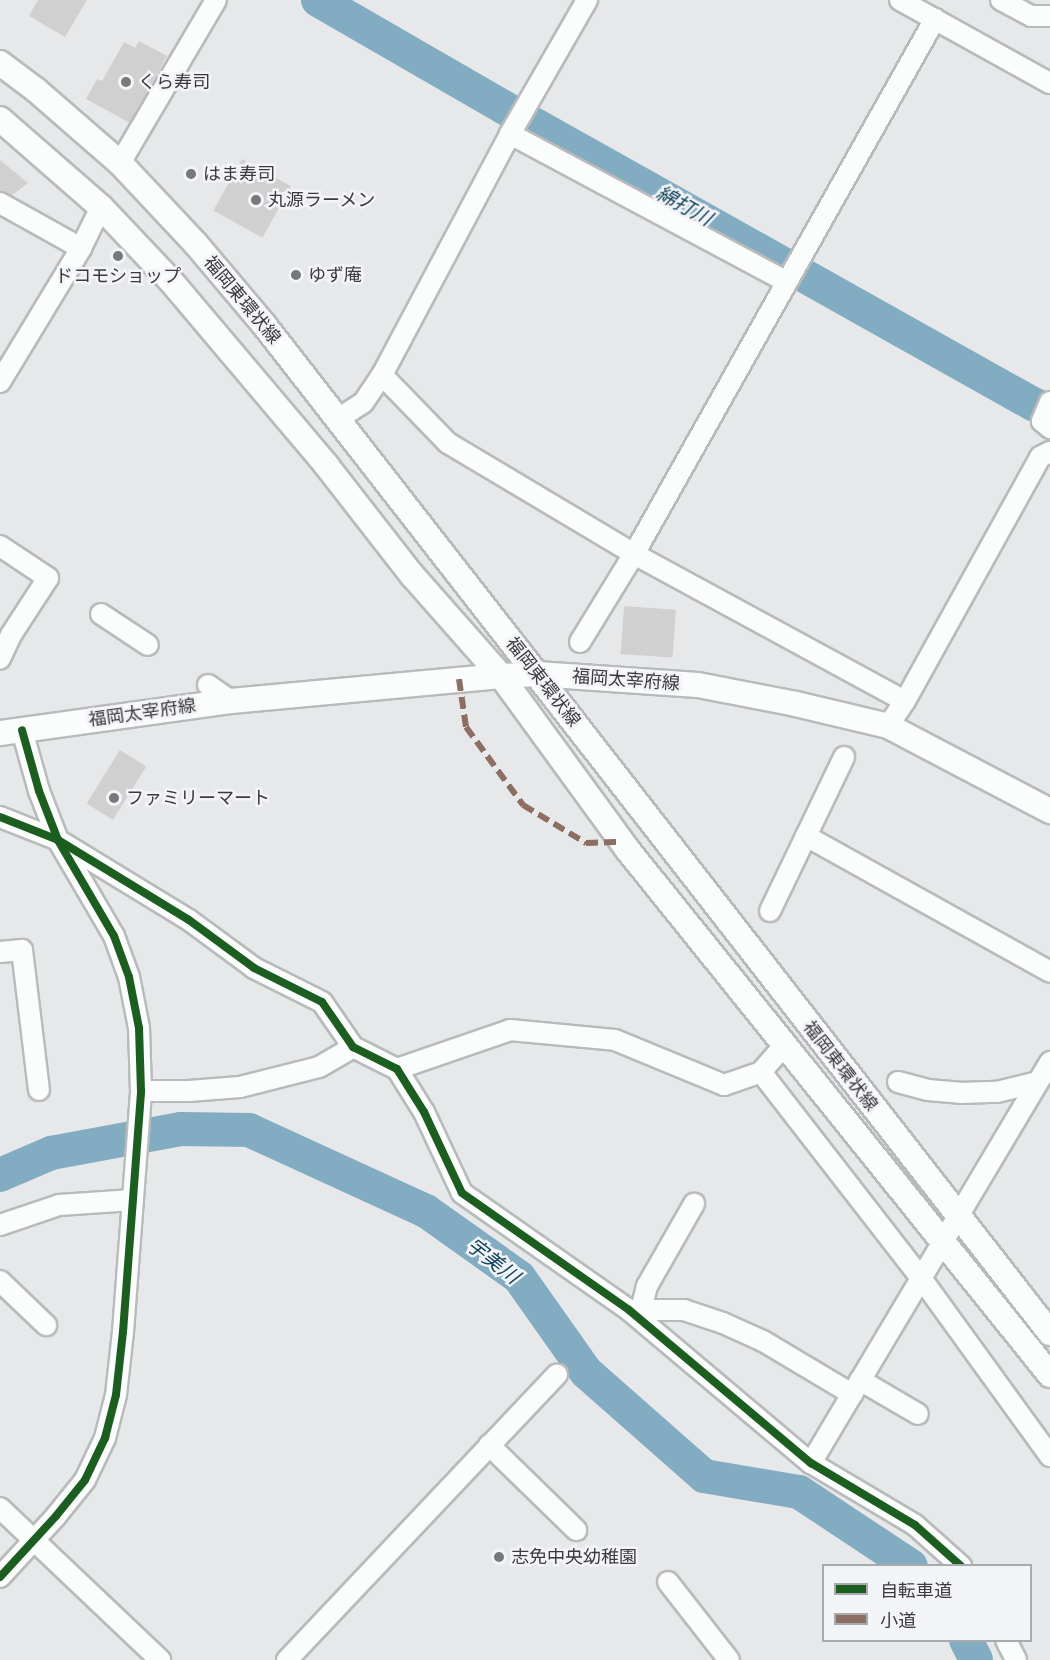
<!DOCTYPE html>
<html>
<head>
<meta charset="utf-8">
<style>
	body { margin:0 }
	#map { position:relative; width:1050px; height:1660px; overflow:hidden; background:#e7e8ea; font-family:"Space Grotesk","Noto Sans JP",sans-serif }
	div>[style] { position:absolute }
	.river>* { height:34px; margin:-17px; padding:0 17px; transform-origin:17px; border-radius:17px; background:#82acc1 }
	.building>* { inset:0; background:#d0d0d1; transform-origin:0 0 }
	.roads { filter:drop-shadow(2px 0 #b9babb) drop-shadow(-2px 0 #b9babb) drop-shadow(0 2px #b9babb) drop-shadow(0 -2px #b9babb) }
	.minor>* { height:20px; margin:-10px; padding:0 10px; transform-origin:10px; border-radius:10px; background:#fbfcfc }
	.major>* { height:24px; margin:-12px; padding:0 12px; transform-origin:12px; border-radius:12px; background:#fbfcfc }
	.quiet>* { height:6px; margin-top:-3px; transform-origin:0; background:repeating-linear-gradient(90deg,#8d6e63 0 12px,transparent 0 18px) }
	.cycleway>* { height:8px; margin:-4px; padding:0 4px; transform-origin:4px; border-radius:4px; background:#1b5e20 }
	.dots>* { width:16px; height:16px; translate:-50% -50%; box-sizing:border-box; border:3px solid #f3f4f8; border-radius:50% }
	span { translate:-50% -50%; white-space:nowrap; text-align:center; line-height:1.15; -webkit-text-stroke:5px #f3f4f8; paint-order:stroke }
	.poi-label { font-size:18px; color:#3b3b3d }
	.left { translate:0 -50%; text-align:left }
	.street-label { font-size:18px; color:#3b3b3d }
	.water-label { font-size:20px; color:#12455a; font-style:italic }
	.legend { position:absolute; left:822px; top:1564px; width:210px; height:78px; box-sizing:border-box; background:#f3f4f8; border:2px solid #a9aaad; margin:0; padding:8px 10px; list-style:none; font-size:18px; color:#3b3b3d }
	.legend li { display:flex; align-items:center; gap:12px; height:30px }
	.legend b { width:30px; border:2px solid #a9aaad }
</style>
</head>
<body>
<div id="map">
	<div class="river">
		<div style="left:318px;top:0;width:216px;rotate:30deg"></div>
		<div style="left:505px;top:108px;width:605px;rotate:29.28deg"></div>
		<div style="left:1033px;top:404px;width:18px;rotate:22deg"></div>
		<div style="left:0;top:1175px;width:56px;rotate:-23.3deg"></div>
		<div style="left:51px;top:1153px;width:132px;rotate:-10.5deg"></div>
		<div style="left:181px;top:1129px;width:68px;rotate:0.8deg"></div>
		<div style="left:249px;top:1130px;width:195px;rotate:24.6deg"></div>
		<div style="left:426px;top:1211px;width:114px;rotate:35.4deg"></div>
		<div style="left:519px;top:1277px;width:116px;rotate:54.8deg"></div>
		<div style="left:586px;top:1372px;width:157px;rotate:41.4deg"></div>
		<div style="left:704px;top:1476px;width:96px;rotate:9.6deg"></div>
		<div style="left:799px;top:1492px;width:134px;rotate:33.5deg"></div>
		<div style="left:966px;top:1640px;width:22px;rotate:63deg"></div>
	</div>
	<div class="building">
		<div style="clip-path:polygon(38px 0,87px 0,65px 37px,29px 16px)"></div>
		<div style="clip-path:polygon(139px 41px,167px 56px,130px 123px,86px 99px,97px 79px,102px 81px,124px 42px,135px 48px)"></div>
		<div style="left:242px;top:159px;width:56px;height:59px;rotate:29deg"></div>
		<div style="clip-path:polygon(0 160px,28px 183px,11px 196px,0 191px)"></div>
		<div style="left:624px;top:606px;width:52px;height:48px;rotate:4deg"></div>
		<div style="left:120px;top:750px;width:31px;height:63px;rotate:32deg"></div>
	</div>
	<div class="roads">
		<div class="minor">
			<div style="left:900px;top:0;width:171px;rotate:29deg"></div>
			<div style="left:1001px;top:0;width:34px;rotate:28deg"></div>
			<div style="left:1031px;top:16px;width:19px"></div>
			<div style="left:510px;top:134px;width:314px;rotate:28.1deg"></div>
			<div style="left:120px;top:163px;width:189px;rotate:-59.5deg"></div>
			<div style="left:0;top:203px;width:93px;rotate:29.1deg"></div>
			<div style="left:382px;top:375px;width:95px;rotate:45.9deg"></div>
			<div style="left:448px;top:443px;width:217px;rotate:30.8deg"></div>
			<div style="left:634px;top:554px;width:308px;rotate:28.5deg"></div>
			<div style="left:0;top:382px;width:157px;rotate:-58.8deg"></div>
			<div style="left:81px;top:248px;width:46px;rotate:-64deg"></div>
			<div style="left:1050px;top:402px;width:21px;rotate:113deg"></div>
			<div style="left:1042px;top:421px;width:11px;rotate:41deg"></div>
			<div style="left:338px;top:419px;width:30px;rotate:-33deg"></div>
			<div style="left:363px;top:403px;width:34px;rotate:-56deg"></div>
			<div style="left:382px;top:375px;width:273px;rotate:-62deg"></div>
			<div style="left:510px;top:134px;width:155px;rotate:-60.1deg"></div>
			<div style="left:0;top:546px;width:58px;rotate:33.7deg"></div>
			<div style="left:48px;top:578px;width:68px;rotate:123deg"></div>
			<div style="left:11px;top:635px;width:26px;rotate:115deg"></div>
			<div style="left:101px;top:614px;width:56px;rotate:33.4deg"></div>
			<div style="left:580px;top:642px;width:103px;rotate:-58.5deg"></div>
			<div style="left:634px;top:554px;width:614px;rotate:-60.64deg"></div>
			<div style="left:208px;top:685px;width:28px;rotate:35deg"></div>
			<div style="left:888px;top:726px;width:30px;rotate:-56deg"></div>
			<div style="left:905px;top:701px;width:279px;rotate:-61deg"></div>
			<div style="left:1040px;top:457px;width:11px;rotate:-27deg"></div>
			<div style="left:0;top:817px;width:62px;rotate:21.6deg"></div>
			<div style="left:58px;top:840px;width:153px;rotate:31.4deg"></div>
			<div style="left:189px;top:920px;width:81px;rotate:36.4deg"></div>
			<div style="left:254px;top:968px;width:76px;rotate:26.6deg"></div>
			<div style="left:322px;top:1002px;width:55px;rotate:55.4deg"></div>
			<div style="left:353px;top:1047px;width:49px;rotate:26.6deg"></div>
			<div style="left:397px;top:1069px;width:51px;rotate:57.9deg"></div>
			<div style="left:424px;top:1112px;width:89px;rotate:64.9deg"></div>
			<div style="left:462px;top:1193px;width:204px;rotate:35deg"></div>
			<div style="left:629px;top:1310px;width:238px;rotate:40.1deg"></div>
			<div style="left:811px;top:1463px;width:121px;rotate:30.8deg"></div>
			<div style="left:915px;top:1525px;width:62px;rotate:41.7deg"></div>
			<div style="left:806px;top:836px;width:279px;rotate:29.1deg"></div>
			<div style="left:770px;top:911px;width:171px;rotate:-64.3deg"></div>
			<div style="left:0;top:952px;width:22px;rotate:-5deg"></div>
			<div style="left:22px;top:950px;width:141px;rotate:83.1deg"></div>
			<div style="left:397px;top:1069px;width:120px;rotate:-19deg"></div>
			<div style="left:510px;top:1030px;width:105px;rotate:5.4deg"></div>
			<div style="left:615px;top:1040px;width:118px;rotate:22.4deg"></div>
			<div style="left:724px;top:1085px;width:39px;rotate:-19deg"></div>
			<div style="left:761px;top:1072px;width:38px;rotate:-49deg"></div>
			<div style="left:761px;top:1072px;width:261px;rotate:52.2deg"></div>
			<div style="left:921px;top:1278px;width:220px;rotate:54.1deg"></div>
			<div style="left:898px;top:1082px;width:31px;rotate:15deg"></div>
			<div style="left:928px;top:1090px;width:32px;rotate:5deg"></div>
			<div style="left:960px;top:1093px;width:37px;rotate:-2deg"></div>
			<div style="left:997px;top:1092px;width:42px;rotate:-13.7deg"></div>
			<div style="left:141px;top:1091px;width:48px"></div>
			<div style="left:189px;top:1091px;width:51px;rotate:-4.5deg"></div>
			<div style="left:240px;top:1087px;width:81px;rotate:-14.2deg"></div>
			<div style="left:319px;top:1067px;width:39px;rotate:-30deg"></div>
			<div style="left:0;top:1225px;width:62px;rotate:-18.7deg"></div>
			<div style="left:59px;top:1205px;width:74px;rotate:-3.9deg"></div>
			<div style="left:0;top:1281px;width:64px;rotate:43.7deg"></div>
			<div style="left:629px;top:1310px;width:55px"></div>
			<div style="left:684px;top:1310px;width:41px;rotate:18.4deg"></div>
			<div style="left:723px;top:1323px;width:44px;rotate:24.2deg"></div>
			<div style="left:763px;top:1341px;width:104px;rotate:30.8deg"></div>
			<div style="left:641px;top:1310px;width:25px;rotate:-76deg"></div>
			<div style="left:647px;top:1286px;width:95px;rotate:-60.2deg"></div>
			<div style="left:860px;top:1380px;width:67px;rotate:30.4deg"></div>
			<div style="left:489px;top:1445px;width:122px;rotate:44.3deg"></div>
			<div style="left:811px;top:1463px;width:467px;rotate:-59.2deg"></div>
			<div style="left:0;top:1508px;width:221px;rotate:43.5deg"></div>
			<div style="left:0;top:1577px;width:83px;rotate:-47.4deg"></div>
			<div style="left:56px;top:1516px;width:46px;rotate:-51.1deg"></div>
			<div style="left:85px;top:1480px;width:47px;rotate:-64.5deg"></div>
			<div style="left:105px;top:1438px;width:44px;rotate:-75.7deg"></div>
			<div style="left:116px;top:1395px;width:63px;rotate:-83.7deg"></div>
			<div style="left:123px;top:1332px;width:242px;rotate:-85.7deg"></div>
			<div style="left:141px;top:1091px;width:63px;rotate:-91.8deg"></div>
			<div style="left:139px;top:1028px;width:52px;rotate:-101.1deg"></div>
			<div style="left:129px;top:977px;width:44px;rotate:-110.1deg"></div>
			<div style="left:114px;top:936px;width:111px;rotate:-120.3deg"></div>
			<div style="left:58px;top:840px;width:53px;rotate:-111.2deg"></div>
			<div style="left:39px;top:791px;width:63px;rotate:-105.6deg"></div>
			<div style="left:668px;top:1582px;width:99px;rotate:52deg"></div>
			<div style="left:1006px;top:1640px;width:22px;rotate:63deg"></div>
			<div style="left:287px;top:1660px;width:393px;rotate:-46.6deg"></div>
		</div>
		<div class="major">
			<div style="left:0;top:63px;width:45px;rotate:36.9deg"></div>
			<div style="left:36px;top:90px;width:111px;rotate:41deg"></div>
			<div style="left:120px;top:163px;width:111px;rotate:46.8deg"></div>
			<div style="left:196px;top:244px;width:107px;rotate:49.9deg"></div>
			<div style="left:265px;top:326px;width:1277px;rotate:52.06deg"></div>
			<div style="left:0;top:119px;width:134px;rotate:41.1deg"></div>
			<div style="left:101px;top:207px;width:100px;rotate:46.6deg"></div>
			<div style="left:170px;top:280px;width:243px;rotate:49.8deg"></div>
			<div style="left:327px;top:466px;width:138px;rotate:52.1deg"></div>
			<div style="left:412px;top:575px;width:135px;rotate:48.6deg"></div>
			<div style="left:501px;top:676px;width:214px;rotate:53.9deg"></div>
			<div style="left:627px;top:849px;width:675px;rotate:51.19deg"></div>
			<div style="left:0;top:733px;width:233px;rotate:-7.9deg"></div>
			<div style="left:231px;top:701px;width:271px;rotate:-5.3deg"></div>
			<div style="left:501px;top:676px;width:36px;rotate:-3deg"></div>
			<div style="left:537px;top:674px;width:161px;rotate:3.9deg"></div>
			<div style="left:698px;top:685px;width:100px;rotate:11deg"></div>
			<div style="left:796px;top:704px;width:95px;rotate:13.4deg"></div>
			<div style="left:888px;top:726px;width:183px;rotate:27.7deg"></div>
		</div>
	</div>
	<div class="quiet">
		<div style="left:459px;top:679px;width:49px;rotate:81.7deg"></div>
		<div style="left:466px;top:727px;width:97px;rotate:53.8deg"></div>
		<div style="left:523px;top:805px;width:74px;rotate:31.1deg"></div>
		<div style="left:586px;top:843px;width:35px;rotate:-2deg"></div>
	</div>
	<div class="cycleway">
		<div style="left:0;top:817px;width:62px;rotate:21.6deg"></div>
		<div style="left:58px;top:840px;width:153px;rotate:31.4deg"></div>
		<div style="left:189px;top:920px;width:81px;rotate:36.4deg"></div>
		<div style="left:254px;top:968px;width:76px;rotate:26.6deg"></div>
		<div style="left:322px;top:1002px;width:55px;rotate:55.4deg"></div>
		<div style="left:353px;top:1047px;width:49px;rotate:26.6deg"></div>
		<div style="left:397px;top:1069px;width:51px;rotate:57.9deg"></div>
		<div style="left:424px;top:1112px;width:89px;rotate:64.9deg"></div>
		<div style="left:462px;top:1193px;width:204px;rotate:35deg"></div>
		<div style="left:629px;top:1310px;width:238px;rotate:40.1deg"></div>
		<div style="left:811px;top:1463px;width:121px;rotate:30.8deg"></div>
		<div style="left:915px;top:1525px;width:62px;rotate:41.7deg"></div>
		<div style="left:0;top:1577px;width:83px;rotate:-47.4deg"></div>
		<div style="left:56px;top:1516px;width:46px;rotate:-51.1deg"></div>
		<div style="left:85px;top:1480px;width:47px;rotate:-64.5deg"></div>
		<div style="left:105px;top:1438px;width:44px;rotate:-75.7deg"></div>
		<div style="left:116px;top:1395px;width:63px;rotate:-83.7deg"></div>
		<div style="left:123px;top:1332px;width:242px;rotate:-85.7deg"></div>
		<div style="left:141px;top:1091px;width:63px;rotate:-91.8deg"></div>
		<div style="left:139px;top:1028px;width:52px;rotate:-101.1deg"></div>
		<div style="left:129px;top:977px;width:44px;rotate:-110.1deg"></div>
		<div style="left:114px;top:936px;width:111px;rotate:-120.3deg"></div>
		<div style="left:58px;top:840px;width:53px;rotate:-111.2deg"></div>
		<div style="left:39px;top:791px;width:63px;rotate:-105.6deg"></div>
	</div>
	<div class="dots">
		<div style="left:126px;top:82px;background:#77787a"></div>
		<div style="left:191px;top:174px;background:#77787a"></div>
		<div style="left:256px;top:200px;background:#77787a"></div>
		<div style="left:118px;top:256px;background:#77787a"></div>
		<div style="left:296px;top:275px;background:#77787a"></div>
		<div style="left:114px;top:798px;background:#77787a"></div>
		<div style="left:499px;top:1557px;background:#77787a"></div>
	</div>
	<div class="poi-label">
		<span class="left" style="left:138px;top:82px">くら寿司</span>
		<span class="left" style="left:203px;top:174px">はま寿司</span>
		<span class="left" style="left:268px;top:200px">丸源ラーメン</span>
		<span class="left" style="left:308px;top:275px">ゆず庵</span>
		<span style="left:118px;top:276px">ドコモショップ</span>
		<span class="left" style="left:126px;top:798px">ファミリーマート</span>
		<span class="left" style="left:511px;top:1557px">志免中央幼稚園</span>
	</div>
	<div class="street-label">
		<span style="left:242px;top:300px;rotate:50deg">福岡東環状線</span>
		<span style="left:626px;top:680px;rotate:4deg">福岡太宰府線</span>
		<span style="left:543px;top:682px;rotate:52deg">福岡東環状線</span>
		<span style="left:142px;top:713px;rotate:-8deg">福岡太宰府線</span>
		<span style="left:840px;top:1066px;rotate:52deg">福岡東環状線</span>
	</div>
	<div class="water-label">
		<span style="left:684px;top:206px;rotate:29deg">綿打川</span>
		<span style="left:493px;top:1261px;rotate:38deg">宇美川</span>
	</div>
	<ul class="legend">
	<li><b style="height:8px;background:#1b5e20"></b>自転車道</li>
	<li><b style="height:8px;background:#8d6e63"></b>小道</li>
	</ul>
</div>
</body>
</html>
